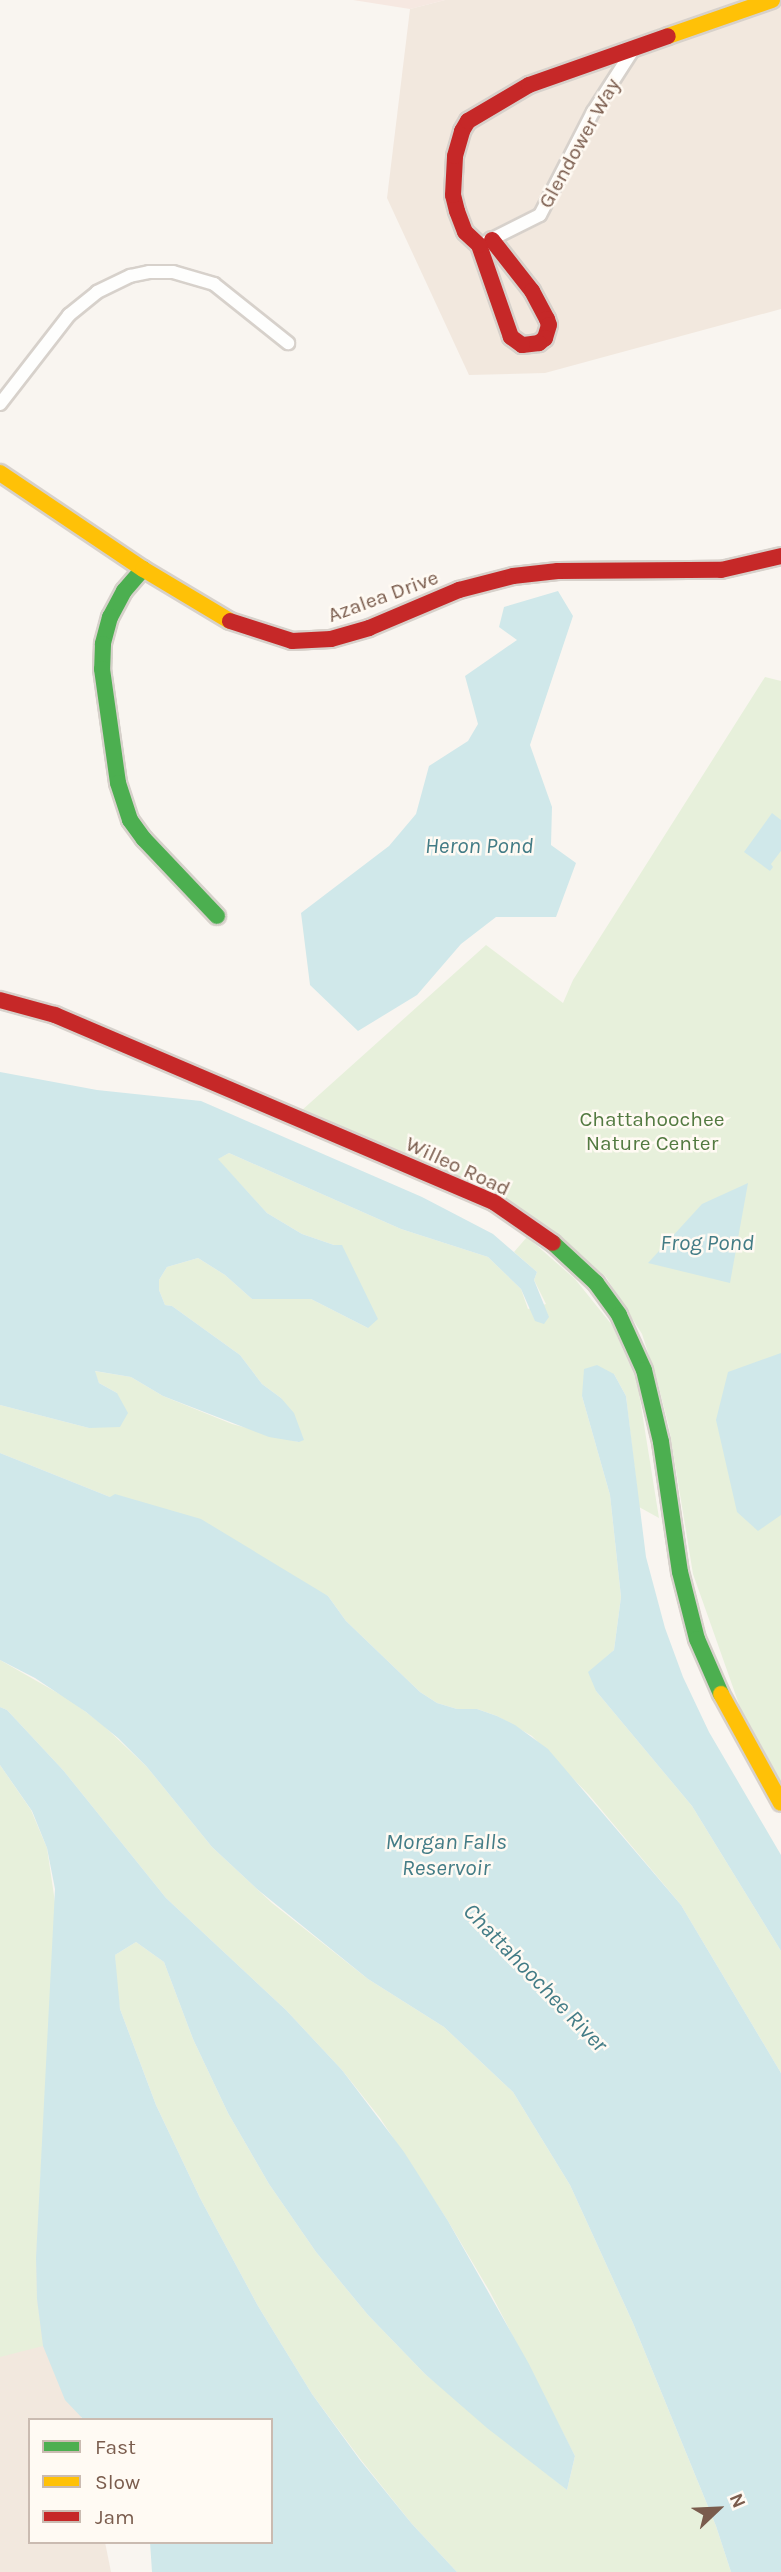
<!DOCTYPE html>
<html>
<head>
<meta charset="utf-8">
<style>
	body { margin:0 }
	#map { position:relative; width:781px; height:2572px; overflow:hidden; background:#f9f5f0; font-family:Karla,sans-serif }
	div>[style] { position:absolute }
	.residential>* { inset:0; background:#f2e8de }
	.commercial>* { inset:0; background:#f6e8e1 }
	.green>* { inset:0; background:#e7f0db }
	.water>* { inset:0; background:#d0e8ea }
	.roads { filter:drop-shadow(2px 0 #d7d1cb) drop-shadow(-2px 0 #d7d1cb) drop-shadow(0 2px #d7d1cb) drop-shadow(0 -2px #d7d1cb) }
	.street>* { height:12px; margin:-6px; padding:0 6px; transform-origin:6px; border-radius:6px; background:#fefefd }
	.fast>* { height:16px; margin:-8px; padding:0 8px; transform-origin:8px; border-radius:8px; background:#4caf50 }
	.slow>* { height:16px; margin:-8px; padding:0 8px; transform-origin:8px; border-radius:8px; background:#ffc107 }
	.jam>* { height:16px; margin:-8px; padding:0 8px; transform-origin:8px; border-radius:8px; background:#c62828 }
	span { translate:-50% -50%; white-space:nowrap; text-align:center; line-height:1.15; -webkit-text-stroke:5px #fffaf3; paint-order:stroke }
	.street-label { font-size:21px; color:#7a5c4d }
	.park-label { font-size:21px; color:#537a41 }
	.water-label { font-size:23px; color:#437c86; font-style:italic }
	.legend { position:absolute; left:28px; top:2418px; width:245px; height:126px; box-sizing:border-box; background:#fffaf3; border:2px solid #cabbb1; margin:0; padding:9px 12px; list-style:none; font-size:21px; color:#7a5c4d }
	.legend li { display:flex; align-items:center; gap:14px; height:35px }
	.legend b { width:35px; border:2px solid #cabbb1 }
	.north { position:absolute; left:683px; top:2474px; width:70px; height:70px; -webkit-text-stroke:5px #fffaf3; paint-order:stroke; rotate:67deg; font-size:19px; font-weight:700; line-height:28px; text-align:center; color:#7a5c4d }
	.north::after { content:''; display:block; margin:auto; width:24px; height:32px; background:#7a5c4d; clip-path:polygon(50% 0,100% 100%,50% 72%,0 100%) }
</style>
</head>
<body>
<div id="map">
	<div class="residential">
		<div style="clip-path:polygon(445px 0,781px 0,781px 309px,545px 373px,469px 375px,387px 198px,410px 9px)"></div>
		<div style="clip-path:polygon(0 1953px,82px 2420px,30px 2420px,30px 2542px,105px 2542px,111px 2572px,0 2572px)"></div>
	</div>
	<div class="commercial">
		<div style="clip-path:polygon(353px 0,445px 0,410px 9px)"></div>
	</div>
	<div class="green">
		<div style="clip-path:polygon(765px 677px,781px 681px,781px 1782px,747px 1727px,693px 1574px,669px 1427px,657px 1380px,642px 1334px,606px 1277px,562px 1241px,291px 1120px,486px 945px,563px 1003px,573px 980px)"></div>
		<div style="clip-path:polygon(229px 1153px,401px 1229px,488px 1257px,521px 1289px,528px 1309px,546px 1304px,534px 1280px,537px 1272px,514px 1252px,527px 1237px,575px 1279px,612px 1325px,637px 1381px,659px 1518px,639px 1507px,626px 1396px,614px 1374px,582px 1396px,610px 1495px,621px 1597px,614px 1650px,595px 1667px,596px 1691px,692px 1806px,781px 1951px,781px 2073px,681px 1905px,589px 1795px,532px 1736px,497px 1716px,477px 1709px,457px 1709px,437px 1703px,420px 1692px,346px 1621px,328px 1596px,110px 1497px,0 1453px,0 1405px,89px 1428px,117px 1393px,99px 1383px,94px 1371px,131px 1377px,163px 1396px,232px 1424px,298px 1442px,281px 1398px,262px 1384px,240px 1355px,172px 1306px,165px 1305px,159px 1290px,159px 1280px,167px 1267px,198px 1258px,225px 1275px,252px 1299px,311px 1299px,368px 1328px,334px 1245px,302px 1234px,267px 1213px,217px 1159px)"></div>
		<div style="clip-path:polygon(0 1660px,70px 1700px,103px 1725px,147px 1767px,212px 1847px,272px 1903px,368px 1979px,444px 2027px,513px 2092px,570px 2185px,633px 2323px,716px 2526px,731px 2572px,457px 2572px,412px 2524px,361px 2460px,312px 2394px,258px 2306px,200px 2198px,156px 2105px,120px 2009px,116px 1989px,115px 1955px,136px 1942px,164px 1962px,193px 2039px,228px 2113px,269px 2184px,316px 2252px,368px 2315px,425px 2374px,567px 2490px,575px 2456px,490px 2292px,448px 2221px,380px 2118px,342px 2070px,286px 2010px,166px 1898px,63px 1770px,7px 1710px,0 1707px)"></div>
		<div style="clip-path:polygon(0 1765px,31px 1810px,47px 1848px,56px 1909px,36px 2258px,37px 2299px,43px 2346px,0 2357px)"></div>
	</div>
	<div class="water">
		<div style="clip-path:polygon(558px 591px,573px 616px,530px 745px,552px 807px,551px 845px,576px 863px,556px 917px,496px 917px,461px 944px,417px 995px,358px 1031px,310px 985px,301px 913px,389px 846px,416px 814px,429px 766px,468px 741px,478px 724px,465px 676px,517px 640px,499px 627px,504px 607px)"></div>
		<div style="clip-path:polygon(772px 813px,781px 820px,781px 851px,771px 864px,773px 867px,770px 871px,744px 852px)"></div>
		<div style="clip-path:polygon(0 1072px,97px 1090px,201px 1101px,422px 1197px,493px 1234px,537px 1272px,534px 1280px,549px 1317px,544px 1324px,535px 1321px,521px 1289px,488px 1257px,401px 1229px,229px 1153px,218px 1159px,267px 1213px,302px 1234px,334px 1245px,342px 1245px,378px 1319px,368px 1328px,311px 1299px,252px 1299px,225px 1275px,198px 1258px,167px 1267px,159px 1280px,159px 1290px,165px 1305px,172px 1306px,240px 1355px,262px 1384px,281px 1398px,294px 1413px,304px 1440px,299px 1442px,269px 1437px,163px 1396px,131px 1377px,95px 1371px,99px 1383px,117px 1393px,128px 1413px,120px 1427px,89px 1428px,0 1405px)"></div>
		<div style="clip-path:polygon(748px 1183px,730px 1283px,648px 1263px,702px 1204px)"></div>
		<div style="clip-path:polygon(781px 1353px,781px 1515px,758px 1531px,737px 1512px,716px 1420px,728px 1372px)"></div>
		<div style="clip-path:polygon(597px 1365px,614px 1374px,626px 1396px,646px 1557px,665px 1628px,683px 1677px,709px 1732px,781px 1855px,781px 1951px,692px 1806px,596px 1691px,588px 1672px,614px 1650px,621px 1597px,610px 1495px,582px 1396px,584px 1369px)"></div>
		<div style="clip-path:polygon(0 1453px,110px 1497px,115px 1494px,201px 1519px,328px 1596px,346px 1621px,420px 1692px,437px 1703px,457px 1709px,477px 1709px,497px 1716px,515px 1725px,548px 1749px,681px 1905px,781px 2073px,781px 2572px,731px 2572px,716px 2526px,633px 2323px,570px 2185px,513px 2092px,444px 2027px,368px 1979px,257px 1889px,212px 1847px,147px 1767px,118px 1738px,86px 1712px,35px 1678px,0 1660px)"></div>
		<div style="clip-path:polygon(0 1707px,7px 1710px,63px 1770px,166px 1898px,286px 2010px,342px 2070px,404px 2152px,448px 2221px,529px 2364px,575px 2456px,567px 2490px,487px 2428px,425px 2374px,368px 2315px,316px 2252px,269px 2184px,228px 2113px,193px 2039px,164px 1962px,136px 1942px,115px 1955px,120px 2009px,156px 2105px,200px 2198px,258px 2306px,312px 2394px,360px 2460px,412px 2524px,457px 2572px,152px 2572px,150px 2542px,271px 2542px,271px 2420px,84px 2420px,65px 2400px,43px 2346px,37px 2299px,36px 2258px,55px 1889px,47px 1848px,32px 1811px,0 1765px)"></div>
	</div>
	<div class="roads">
		<div class="street">
			<div style="left:486px;top:242px;width:60px;rotate:-26.6deg"></div>
			<div style="left:540px;top:215px;width:116px;rotate:-62.8deg"></div>
			<div style="left:593px;top:112px;width:74px;rotate:-57.2deg"></div>
			<div style="left:0;top:404px;width:113px;rotate:-52.2deg"></div>
			<div style="left:69px;top:315px;width:36px;rotate:-39deg"></div>
			<div style="left:97px;top:292px;width:37px;rotate:-26deg"></div>
			<div style="left:130px;top:276px;width:19px;rotate:-12deg"></div>
			<div style="left:149px;top:272px;width:24px"></div>
			<div style="left:173px;top:272px;width:43px;rotate:16.3deg"></div>
			<div style="left:214px;top:284px;width:95px;rotate:38.6deg"></div>
		</div>
		<div class="fast">
			<div style="left:143px;top:569px;width:29px;rotate:131deg"></div>
			<div style="left:124px;top:591px;width:30px;rotate:118deg"></div>
			<div style="left:110px;top:617px;width:28px;rotate:105deg"></div>
			<div style="left:103px;top:644px;width:25px;rotate:92deg"></div>
			<div style="left:102px;top:669px;width:115px;rotate:82deg"></div>
			<div style="left:118px;top:783px;width:39px;rotate:72deg"></div>
			<div style="left:130px;top:820px;width:24px;rotate:54deg"></div>
			<div style="left:144px;top:839px;width:106px;rotate:46.5deg"></div>
			<div style="left:553px;top:1243px;width:59px;rotate:42.9deg"></div>
			<div style="left:596px;top:1283px;width:39px;rotate:54deg"></div>
			<div style="left:619px;top:1315px;width:60px;rotate:65.6deg"></div>
			<div style="left:644px;top:1370px;width:74px;rotate:76.7deg"></div>
			<div style="left:661px;top:1442px;width:131px;rotate:81.7deg"></div>
			<div style="left:680px;top:1572px;width:69px;rotate:75.8deg"></div>
			<div style="left:697px;top:1639px;width:60px;rotate:66.4deg"></div>
		</div>
		<div class="slow">
			<div style="left:668px;top:36px;width:110px;rotate:-19.1deg"></div>
			<div style="left:0;top:473px;width:172px;rotate:33.9deg"></div>
			<div style="left:143px;top:569px;width:101px;rotate:30.9deg"></div>
			<div style="left:721px;top:1694px;width:124px;rotate:61.2deg"></div>
		</div>
		<div class="jam">
			<div style="left:492px;top:240px;width:65px;rotate:51.9deg"></div>
			<div style="left:532px;top:291px;width:32px;rotate:62deg"></div>
			<div style="left:547px;top:319px;width:6px;rotate:72deg"></div>
			<div style="left:549px;top:325px;width:14px;rotate:107deg"></div>
			<div style="left:545px;top:338px;width:8px;rotate:140deg"></div>
			<div style="left:539px;top:343px;width:17px;rotate:173deg"></div>
			<div style="left:522px;top:345px;width:14px;rotate:-144deg"></div>
			<div style="left:511px;top:337px;width:97px;rotate:-109.2deg"></div>
			<div style="left:479px;top:245px;width:19px;rotate:-137deg"></div>
			<div style="left:465px;top:232px;width:22px;rotate:-111deg"></div>
			<div style="left:457px;top:211px;width:16px;rotate:-104deg"></div>
			<div style="left:453px;top:195px;width:39px;rotate:-87deg"></div>
			<div style="left:455px;top:156px;width:26px;rotate:-74deg"></div>
			<div style="left:462px;top:131px;width:12px;rotate:-59deg"></div>
			<div style="left:468px;top:121px;width:71px;rotate:-30.5deg"></div>
			<div style="left:529px;top:85px;width:147px;rotate:-19.4deg"></div>
			<div style="left:230px;top:621px;width:65px;rotate:17.9deg"></div>
			<div style="left:292px;top:641px;width:39px;rotate:-3deg"></div>
			<div style="left:331px;top:639px;width:40px;rotate:-16deg"></div>
			<div style="left:369px;top:628px;width:98px;rotate:-22.9deg"></div>
			<div style="left:459px;top:590px;width:56px;rotate:-14.5deg"></div>
			<div style="left:513px;top:576px;width:45px;rotate:-6.3deg"></div>
			<div style="left:558px;top:571px;width:163px;rotate:-0.4deg"></div>
			<div style="left:721px;top:570px;width:62px;rotate:-13.1deg"></div>
			<div style="left:0;top:1000px;width:57px;rotate:15.3deg"></div>
			<div style="left:55px;top:1015px;width:478px;rotate:23.1deg"></div>
			<div style="left:495px;top:1203px;width:70px;rotate:34.6deg"></div>
		</div>
	</div>
	<div class="street-label">
		<span style="left:579px;top:143px;rotate:-61deg">Glendower Way</span>
		<span style="left:383px;top:596px;rotate:-20deg">Azalea Drive</span>
		<span style="left:458px;top:1166px;rotate:25deg">Willeo Road</span>
	</div>
	<div class="park-label">
		<span style="left:652px;top:1131px">Chattahoochee<br>Nature Center</span>
	</div>
	<div class="water-label">
		<span style="left:479px;top:846px">Heron Pond</span>
		<span style="left:707px;top:1243px">Frog Pond</span>
		<span style="left:446px;top:1855px">Morgan Falls<br>Reservoir</span>
		<span style="left:535px;top:1978px;rotate:46deg">Chattahoochee River</span>
	</div>
	<ul class="legend">
	<li><b style="height:9px;background:#4caf50"></b>Fast</li>
	<li><b style="height:9px;background:#ffc107"></b>Slow</li>
	<li><b style="height:9px;background:#c62828"></b>Jam</li>
	</ul>
	<div class="north">N</div>
</div>
</body>
</html>
